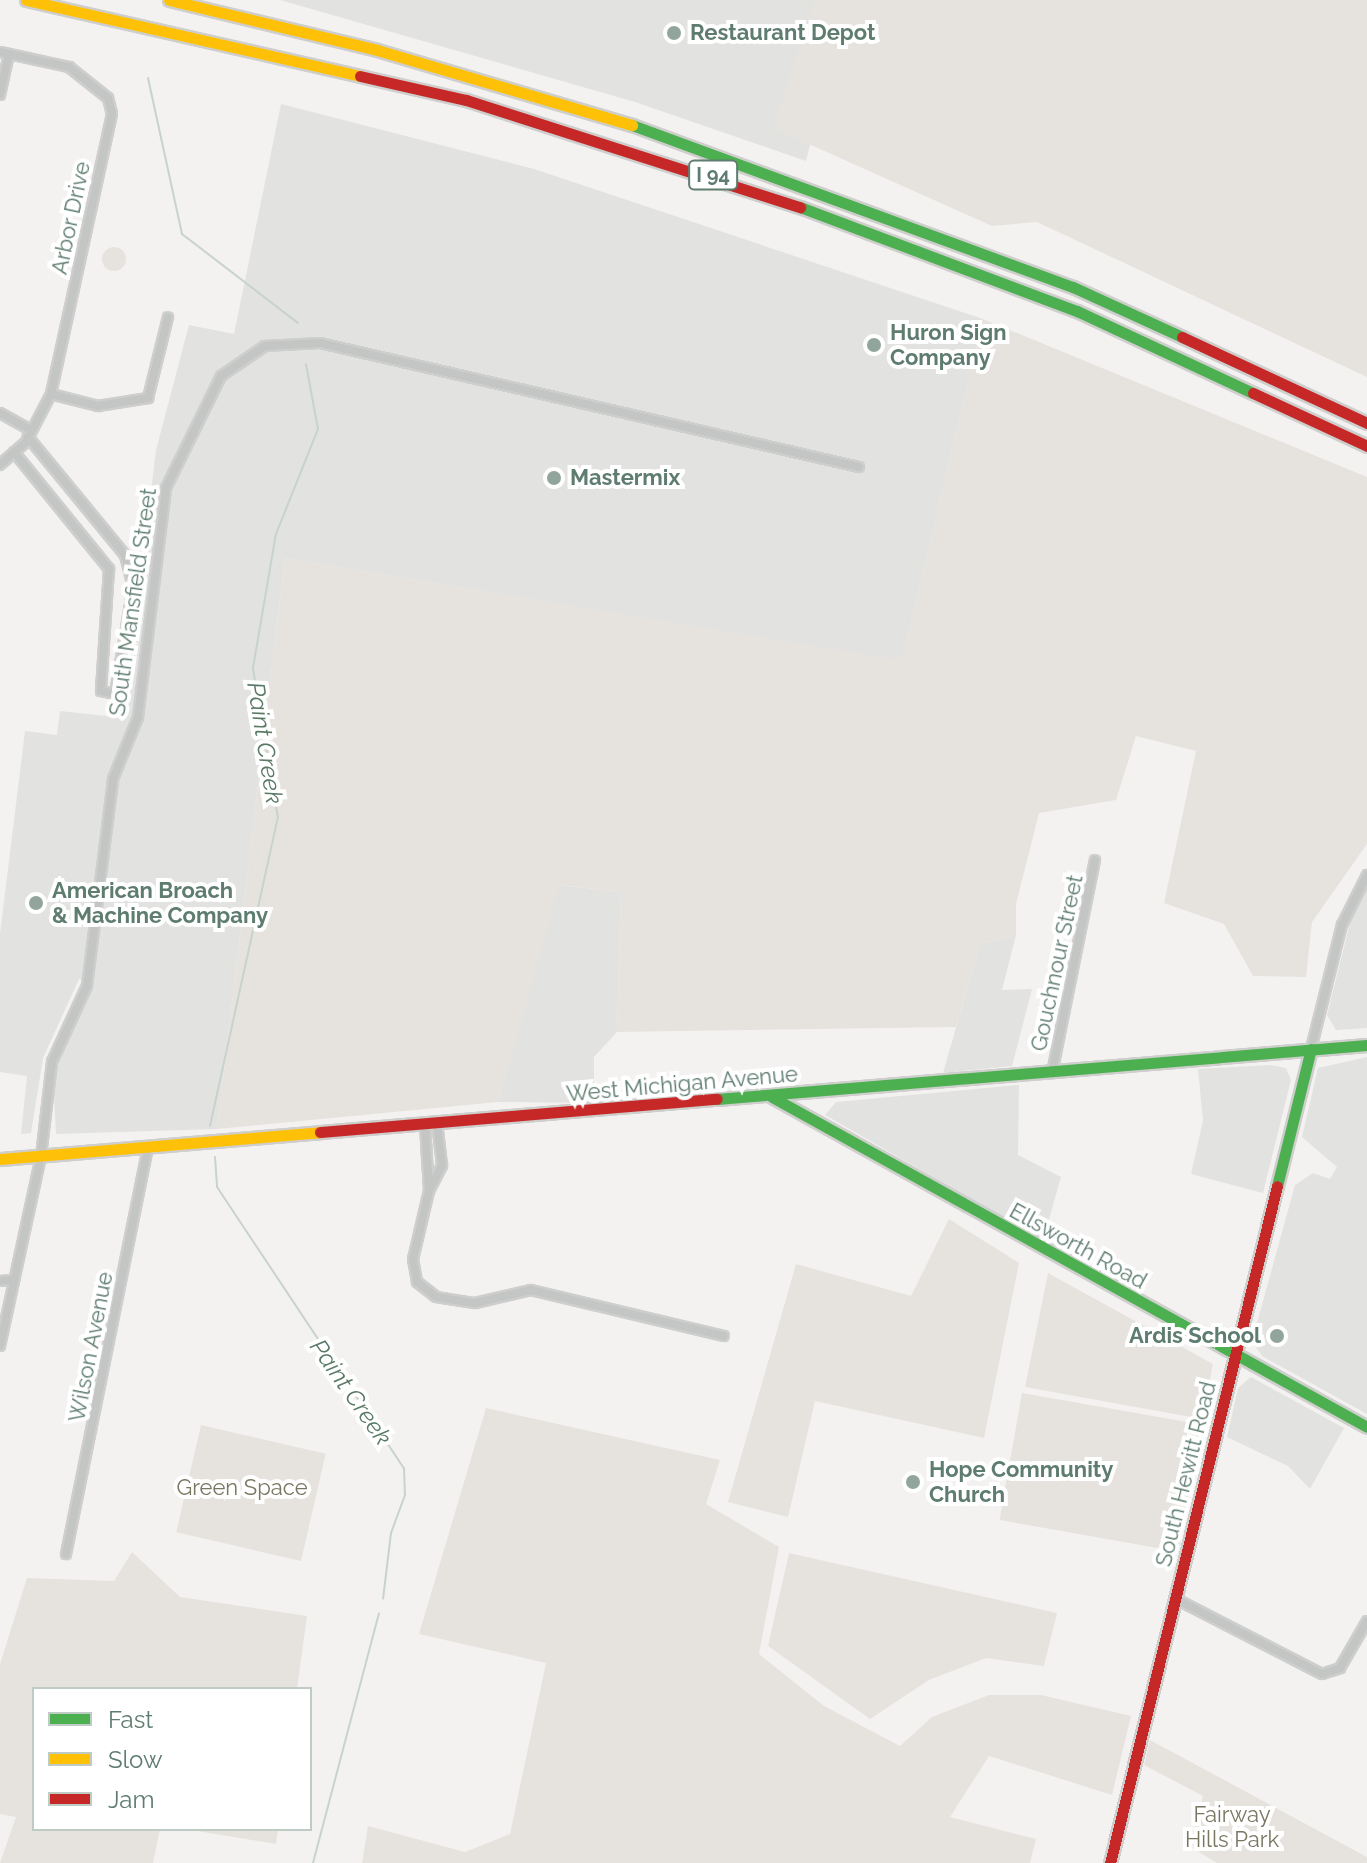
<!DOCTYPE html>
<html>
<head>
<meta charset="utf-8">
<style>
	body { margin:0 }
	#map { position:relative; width:1367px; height:1863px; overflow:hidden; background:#f4f2f1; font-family:Raleway,sans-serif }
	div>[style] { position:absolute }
	.built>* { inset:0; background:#e2e2e1 }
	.green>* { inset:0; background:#e6e3de; transform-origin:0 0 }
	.round { border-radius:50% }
	.stream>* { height:2px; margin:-1px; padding:0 1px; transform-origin:1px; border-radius:1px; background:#c7d3cb }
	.roads { filter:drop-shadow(2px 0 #cecfcd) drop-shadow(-2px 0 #cecfcd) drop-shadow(0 2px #cecfcd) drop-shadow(0 -2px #cecfcd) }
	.street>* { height:8px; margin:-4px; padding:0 4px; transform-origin:4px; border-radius:4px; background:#c3c6c4 }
	.fast>* { height:11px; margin:-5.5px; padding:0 5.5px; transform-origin:5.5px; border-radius:5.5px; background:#4caf50 }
	.slow>* { height:11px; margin:-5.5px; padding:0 5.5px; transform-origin:5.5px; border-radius:5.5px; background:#ffc107 }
	.jam>* { height:11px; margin:-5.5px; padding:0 5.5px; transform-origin:5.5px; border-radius:5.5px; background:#c62828 }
	.dots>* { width:22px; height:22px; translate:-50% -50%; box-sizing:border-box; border:4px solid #fff; border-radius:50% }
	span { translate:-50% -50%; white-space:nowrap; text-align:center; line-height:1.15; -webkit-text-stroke:8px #fff; paint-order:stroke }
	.shield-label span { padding:2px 6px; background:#fff; border:2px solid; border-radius:6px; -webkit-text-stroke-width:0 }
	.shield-label { font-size:20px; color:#5e7c6f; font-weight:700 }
	.poi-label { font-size:22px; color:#5e7c6f; font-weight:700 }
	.left { translate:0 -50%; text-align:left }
	.right { translate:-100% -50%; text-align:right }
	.street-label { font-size:22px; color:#5e7c6f }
	.park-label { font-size:22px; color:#797761 }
	.water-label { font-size:24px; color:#597965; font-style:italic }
	.legend { position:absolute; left:32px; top:1687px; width:280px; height:144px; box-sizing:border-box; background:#fff; border:2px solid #bfcbc5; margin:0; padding:10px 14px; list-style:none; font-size:24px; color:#5e7c6f }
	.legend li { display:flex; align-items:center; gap:16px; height:40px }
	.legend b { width:40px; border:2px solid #bfcbc5 }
</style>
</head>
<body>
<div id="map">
	<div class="built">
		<div style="clip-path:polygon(280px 0,846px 0,806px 161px,635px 102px)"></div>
		<div style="clip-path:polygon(281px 104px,534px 169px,983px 319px,902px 661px,285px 558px,217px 1129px,56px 1134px,53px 1077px,94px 982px,79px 979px,43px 1058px,31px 1133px,21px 1134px,27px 1076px,0 1072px,0 934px,25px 731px,57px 735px,60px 711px,124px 718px,156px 450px,189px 325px,234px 334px)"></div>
		<div style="clip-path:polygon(559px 885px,621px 892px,617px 1032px,594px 1057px,594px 1103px,498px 1102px)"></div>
		<div style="clip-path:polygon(1367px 889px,1367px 1028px,1336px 1030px,1327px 1015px,1353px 911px)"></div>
		<div style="clip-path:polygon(1016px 935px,1002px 990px,1032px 989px,1012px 1066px,943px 1073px,980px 944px)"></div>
		<div style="clip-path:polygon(1367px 1057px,1367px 1414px,1262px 1356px,1252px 1341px,1295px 1185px,1313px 1173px,1330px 1179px,1337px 1167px,1302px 1137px,1318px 1068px)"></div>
		<div style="clip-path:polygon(1270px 1065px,1286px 1068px,1291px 1080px,1263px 1193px,1191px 1174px,1203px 1121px,1198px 1069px)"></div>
		<div style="clip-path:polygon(1019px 1085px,1018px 1155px,1061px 1177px,1043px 1240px,825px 1115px,836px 1102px)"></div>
		<div style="clip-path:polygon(1251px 1377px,1344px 1428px,1310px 1489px,1288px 1466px,1227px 1437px,1238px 1388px)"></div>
	</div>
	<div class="green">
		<div style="clip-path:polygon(814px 0,1367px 0,1367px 377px,1037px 222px,992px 226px,773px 128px)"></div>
		<div class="round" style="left:102px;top:247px;width:24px;height:24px"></div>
		<div style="clip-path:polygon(983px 319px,1367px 477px,1367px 844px,1312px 922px,1306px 977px,1253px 976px,1224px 924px,1164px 903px,1196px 751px,1136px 736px,1116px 800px,1039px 813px,1016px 904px,1016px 935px,980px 944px,956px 1027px,617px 1032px,621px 892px,560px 885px,498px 1102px,217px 1129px,285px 558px,902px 660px)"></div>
		<div style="clip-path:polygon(949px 1219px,1019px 1263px,984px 1438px,815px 1401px,788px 1517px,728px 1502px,796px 1264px,911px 1296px)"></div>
		<div style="clip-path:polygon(1048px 1273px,1213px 1364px,1202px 1419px,1025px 1387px)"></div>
		<div style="left:1022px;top:1393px;width:182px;height:129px;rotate:10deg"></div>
		<div style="clip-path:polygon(486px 1408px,720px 1460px,706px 1504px,779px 1547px,759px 1654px,824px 1706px,900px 1746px,932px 1717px,989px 1695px,1041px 1695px,1131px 1716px,1112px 1795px,989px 1756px,950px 1817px,1036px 1839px,1030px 1863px,362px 1863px,368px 1826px,465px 1852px,510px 1834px,546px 1663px,419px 1634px)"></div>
		<div style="left:201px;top:1425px;width:128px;height:110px;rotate:13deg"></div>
		<div style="clip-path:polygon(132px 1552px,180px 1597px,307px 1616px,297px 1689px,34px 1689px,34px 1829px,160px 1829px,153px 1863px,0 1863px,16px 1817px,0 1814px,0 1664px,27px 1578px,114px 1581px)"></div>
		<div style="clip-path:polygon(789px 1553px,1057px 1613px,1044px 1666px,986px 1658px,929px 1680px,870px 1719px,768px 1646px)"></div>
		<div style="clip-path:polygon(1150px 1740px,1367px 1857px,1367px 1863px,1217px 1863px,1189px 1846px,1203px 1796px,1144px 1765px)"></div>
		<div style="clip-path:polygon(185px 1829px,278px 1829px,276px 1844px)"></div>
	</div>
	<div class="stream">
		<div style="left:148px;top:78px;width:160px;rotate:77.7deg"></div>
		<div style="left:182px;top:234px;width:146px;rotate:37.5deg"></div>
		<div style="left:210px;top:1126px;width:315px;rotate:-77.6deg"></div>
		<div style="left:278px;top:818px;width:152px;rotate:-99.5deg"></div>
		<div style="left:253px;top:668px;width:136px;rotate:-80.3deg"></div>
		<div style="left:276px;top:534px;width:113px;rotate:-68.2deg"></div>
		<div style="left:318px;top:429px;width:66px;rotate:-100.5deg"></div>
		<div style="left:215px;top:1157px;width:30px;rotate:86deg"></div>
		<div style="left:217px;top:1187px;width:338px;rotate:56.4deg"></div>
		<div style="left:404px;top:1468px;width:27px;rotate:88deg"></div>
		<div style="left:405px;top:1495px;width:40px;rotate:110.2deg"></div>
		<div style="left:391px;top:1533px;width:66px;rotate:96.9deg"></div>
		<div style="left:313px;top:1863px;width:258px;rotate:-75.2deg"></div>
	</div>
	<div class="roads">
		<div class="street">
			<div style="left:0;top:52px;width:71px;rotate:12.3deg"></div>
			<div style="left:69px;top:67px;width:50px;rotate:38.5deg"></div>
			<div style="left:108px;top:98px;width:16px;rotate:76deg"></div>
			<div style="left:112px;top:114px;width:287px;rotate:102.3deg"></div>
			<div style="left:51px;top:394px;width:54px;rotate:117.5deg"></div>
			<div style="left:26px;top:442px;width:35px;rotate:139deg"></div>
			<div style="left:0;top:95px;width:42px;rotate:-77.6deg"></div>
			<div style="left:51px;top:394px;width:49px;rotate:14.3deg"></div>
			<div style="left:98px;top:406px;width:51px;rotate:-9.1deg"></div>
			<div style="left:148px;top:398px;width:83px;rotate:-76.1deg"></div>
			<div style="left:0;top:413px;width:35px;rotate:29deg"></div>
			<div style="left:14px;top:452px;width:151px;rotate:50.9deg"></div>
			<div style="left:109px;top:569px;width:122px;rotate:93.8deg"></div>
			<div style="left:101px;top:691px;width:14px;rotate:12deg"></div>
			<div style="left:115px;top:694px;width:109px;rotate:-80.5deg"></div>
			<div style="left:133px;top:587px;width:33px;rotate:-104deg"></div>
			<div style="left:125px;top:555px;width:153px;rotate:-129.4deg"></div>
			<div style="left:1311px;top:1049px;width:128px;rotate:-76deg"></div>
			<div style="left:1342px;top:925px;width:56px;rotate:-63.4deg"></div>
			<div style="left:1052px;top:1073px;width:217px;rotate:-78.6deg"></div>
			<div style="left:425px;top:1125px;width:66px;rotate:86.5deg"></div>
			<div style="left:429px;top:1191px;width:70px;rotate:103.2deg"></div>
			<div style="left:413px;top:1259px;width:23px;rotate:80deg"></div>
			<div style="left:417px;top:1282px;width:24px;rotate:38deg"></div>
			<div style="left:436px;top:1297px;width:39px;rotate:9deg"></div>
			<div style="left:475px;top:1303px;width:57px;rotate:-13.1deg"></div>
			<div style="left:531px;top:1290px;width:198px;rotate:13.4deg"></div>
			<div style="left:429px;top:1191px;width:29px;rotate:-63deg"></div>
			<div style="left:442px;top:1165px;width:42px;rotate:-96.8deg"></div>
			<div style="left:0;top:1281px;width:14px;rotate:-4deg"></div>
			<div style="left:0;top:1346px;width:194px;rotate:-77.8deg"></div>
			<div style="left:41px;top:1156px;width:95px;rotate:-83.3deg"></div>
			<div style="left:52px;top:1062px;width:84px;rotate:-65.3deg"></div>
			<div style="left:87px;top:986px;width:209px;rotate:-82.8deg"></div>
			<div style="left:113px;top:779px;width:67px;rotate:-68deg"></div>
			<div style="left:138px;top:717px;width:231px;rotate:-83deg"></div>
			<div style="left:166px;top:488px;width:125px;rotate:-63.8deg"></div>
			<div style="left:221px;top:376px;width:53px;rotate:-34.3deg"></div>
			<div style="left:265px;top:346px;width:55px;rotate:-3.1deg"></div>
			<div style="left:320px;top:343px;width:553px;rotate:12.96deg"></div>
			<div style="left:66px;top:1554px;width:415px;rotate:-78.6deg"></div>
			<div style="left:1176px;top:1599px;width:164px;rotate:27.2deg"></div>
			<div style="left:1322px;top:1674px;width:19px;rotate:-18deg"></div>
			<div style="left:1340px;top:1668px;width:54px;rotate:-60.1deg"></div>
		</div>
		<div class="fast">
			<div style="left:632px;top:125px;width:470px;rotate:20.2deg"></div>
			<div style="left:1073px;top:287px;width:120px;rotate:24.6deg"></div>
			<div style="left:800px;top:207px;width:296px;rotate:20.6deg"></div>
			<div style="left:1077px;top:311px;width:194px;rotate:25deg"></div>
			<div style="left:772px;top:1097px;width:680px;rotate:29.01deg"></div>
			<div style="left:717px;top:1099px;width:652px;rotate:-4.75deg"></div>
			<div style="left:1277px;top:1186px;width:141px;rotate:-76.1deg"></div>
		</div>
		<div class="slow">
			<div style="left:26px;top:0;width:343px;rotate:12.8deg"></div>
			<div style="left:169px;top:0;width:214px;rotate:13.5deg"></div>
			<div style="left:377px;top:50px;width:266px;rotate:16.4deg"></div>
			<div style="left:0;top:1159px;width:321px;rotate:-4.8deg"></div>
		</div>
		<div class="jam">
			<div style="left:360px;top:76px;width:109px;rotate:12.8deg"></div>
			<div style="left:466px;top:100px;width:351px;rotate:17.8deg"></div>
			<div style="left:1182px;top:337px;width:204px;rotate:24.9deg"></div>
			<div style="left:1253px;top:393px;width:126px;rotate:24.9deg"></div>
			<div style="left:320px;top:1132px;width:398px;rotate:-4.8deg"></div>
			<div style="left:1110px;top:1863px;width:697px;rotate:-76.14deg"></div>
		</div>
	</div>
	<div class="dots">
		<div style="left:674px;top:33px;background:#92a59c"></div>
		<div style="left:874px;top:345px;background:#92a59c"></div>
		<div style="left:554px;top:478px;background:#92a59c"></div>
		<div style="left:36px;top:903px;background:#92a59c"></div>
		<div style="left:1277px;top:1336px;background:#92a59c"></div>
		<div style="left:913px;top:1482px;background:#92a59c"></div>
	</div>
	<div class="shield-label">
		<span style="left:713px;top:175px">I 94</span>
	</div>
	<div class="poi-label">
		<span class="left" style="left:690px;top:33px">Restaurant Depot</span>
		<span class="left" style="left:890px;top:345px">Huron Sign<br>Company</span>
		<span class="left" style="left:570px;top:478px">Mastermix</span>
		<span class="left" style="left:52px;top:903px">American Broach<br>&amp; Machine Company</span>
		<span class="right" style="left:1261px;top:1336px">Ardis School</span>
		<span class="left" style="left:929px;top:1482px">Hope Community<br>Church</span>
	</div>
	<div class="street-label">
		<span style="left:71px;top:218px;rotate:-78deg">Arbor Drive</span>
		<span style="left:133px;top:602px;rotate:-82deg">South Mansfield Street</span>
		<span style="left:1057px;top:963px;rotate:-78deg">Gouchnour Street</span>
		<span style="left:682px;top:1084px;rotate:-5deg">West Michigan Avenue</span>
		<span style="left:1078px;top:1246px;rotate:29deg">Ellsworth Road</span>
		<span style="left:91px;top:1347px;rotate:-79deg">Wilson Avenue</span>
		<span style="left:1186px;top:1474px;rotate:-76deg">South Hewitt Road</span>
	</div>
	<div class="park-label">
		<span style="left:242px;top:1488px">Green Space</span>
		<span style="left:1232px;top:1827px">Fairway<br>Hills Park</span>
	</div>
	<div class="water-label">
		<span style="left:265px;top:743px;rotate:81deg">Paint Creek</span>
		<span style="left:351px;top:1392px;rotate:55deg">Paint Creek</span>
	</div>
	<ul class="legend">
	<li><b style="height:10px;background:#4caf50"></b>Fast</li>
	<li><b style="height:10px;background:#ffc107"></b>Slow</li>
	<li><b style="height:10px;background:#c62828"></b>Jam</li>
	</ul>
</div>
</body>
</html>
